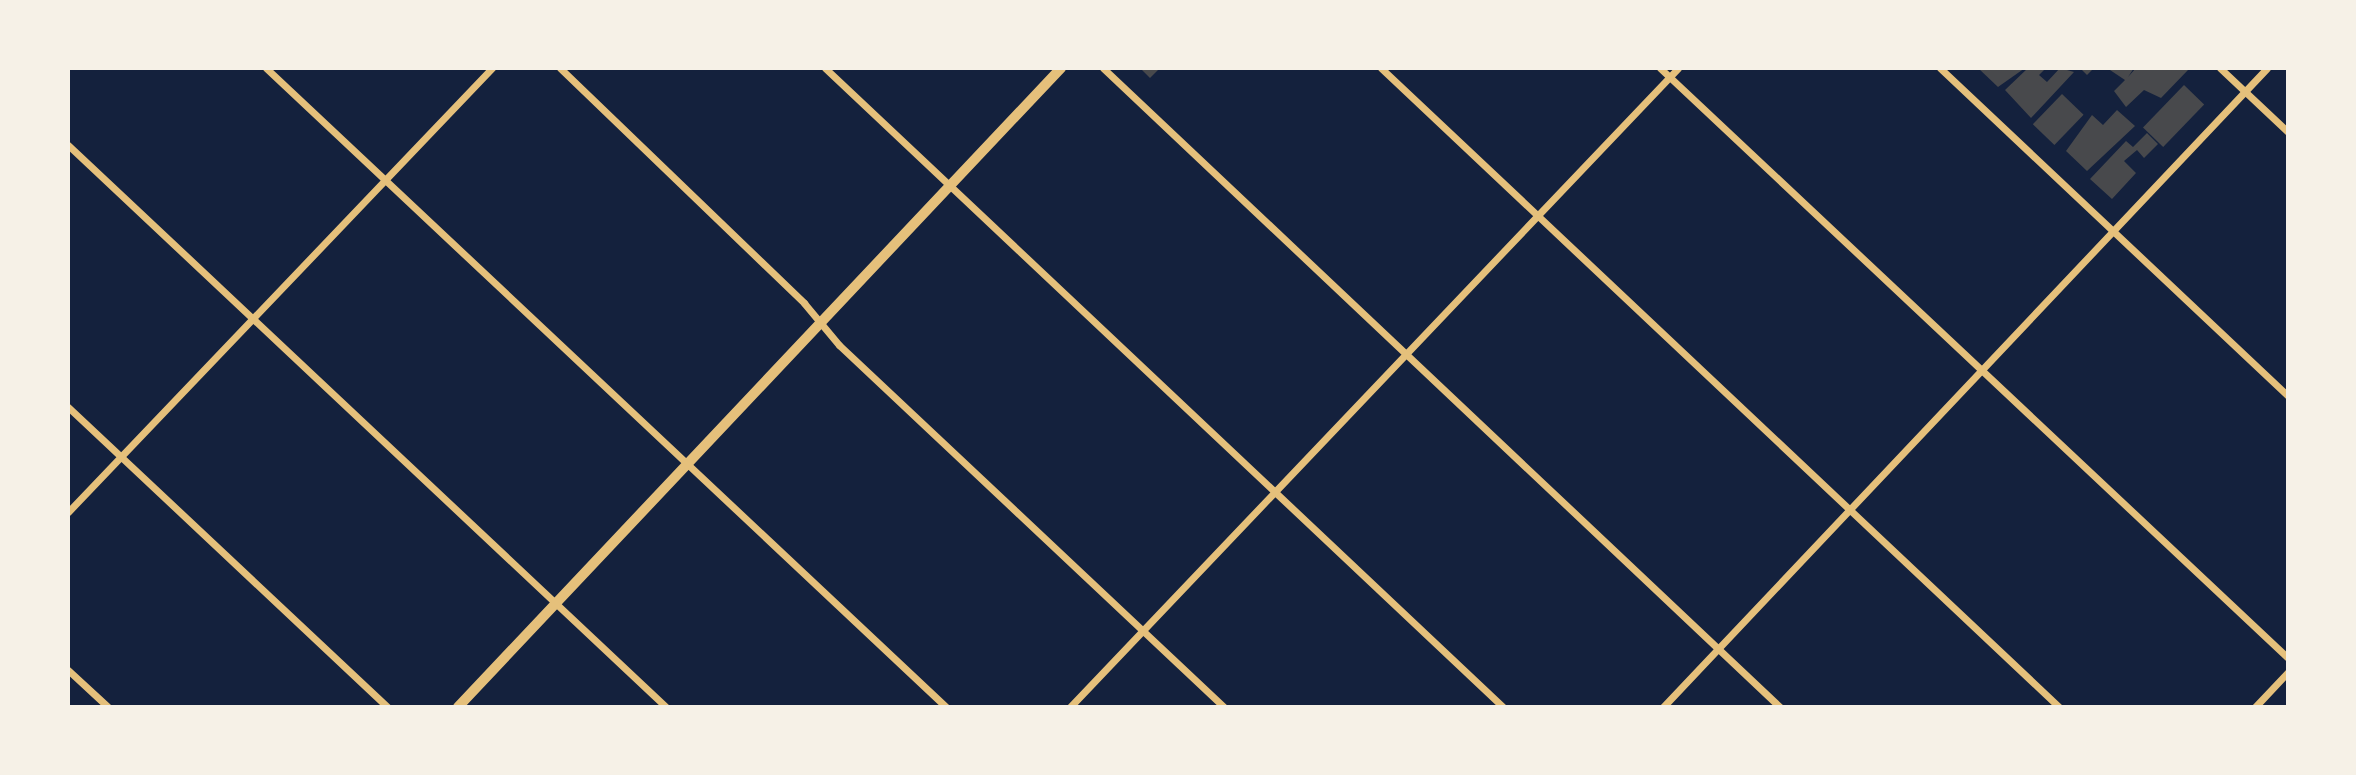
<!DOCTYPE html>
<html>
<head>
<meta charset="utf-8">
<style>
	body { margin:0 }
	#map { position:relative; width:2356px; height:775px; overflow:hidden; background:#14213d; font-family:Commissioner,sans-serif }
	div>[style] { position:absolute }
	.building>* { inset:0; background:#48494c; transform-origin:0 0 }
	.minor>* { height:7px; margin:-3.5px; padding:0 3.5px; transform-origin:3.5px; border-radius:3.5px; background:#e5c07b }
	.tertiary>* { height:10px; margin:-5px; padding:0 5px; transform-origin:5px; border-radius:5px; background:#e5c07b }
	span { translate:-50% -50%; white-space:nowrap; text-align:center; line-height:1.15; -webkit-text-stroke:6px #f6f1e7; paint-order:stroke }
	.frame { position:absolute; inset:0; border:70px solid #f6f1e7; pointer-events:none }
</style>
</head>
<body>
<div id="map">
	<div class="building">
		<div style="clip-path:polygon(1140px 68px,1160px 68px,1150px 78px)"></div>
		<div style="clip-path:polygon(1978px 68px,2025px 68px,1998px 87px)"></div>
		<div style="clip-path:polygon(2028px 68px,2046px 68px,2039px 75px,2047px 82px,2060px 68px,2074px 72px,2031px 118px,2005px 90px)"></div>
		<div style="clip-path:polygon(2080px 68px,2094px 68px,2087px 75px)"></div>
		<div style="clip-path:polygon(2107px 68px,2134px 68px,2128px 77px,2136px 68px,2188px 70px,2161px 98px,2144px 90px,2126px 107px,2114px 91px,2125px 80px)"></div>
		<div style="left:2184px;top:85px;width:28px;height:59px;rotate:44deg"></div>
		<div style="left:2062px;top:94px;width:30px;height:42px;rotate:44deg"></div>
		<div style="clip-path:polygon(2117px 110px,2135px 126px,2087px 171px,2066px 151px,2092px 115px,2103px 125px)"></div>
		<div style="clip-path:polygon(2147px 133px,2158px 144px,2144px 158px,2137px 150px,2124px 161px,2136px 173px,2112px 199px,2090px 179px,2126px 141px,2133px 147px)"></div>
	</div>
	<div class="minor">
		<div style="left:266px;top:68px;width:933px;rotate:43.22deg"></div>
		<div style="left:560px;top:68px;width:339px;rotate:43.9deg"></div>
		<div style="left:804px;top:303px;width:55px;rotate:50.2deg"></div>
		<div style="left:839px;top:345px;width:528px;rotate:43.24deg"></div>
		<div style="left:825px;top:68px;width:932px;rotate:43.3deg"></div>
		<div style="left:1103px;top:68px;width:931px;rotate:43.35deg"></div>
		<div style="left:1381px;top:68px;width:932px;rotate:43.3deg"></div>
		<div style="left:1660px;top:68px;width:862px;rotate:43.21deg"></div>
		<div style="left:1940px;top:68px;width:478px;rotate:43.3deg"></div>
		<div style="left:2220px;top:68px;width:93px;rotate:43.3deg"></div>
		<div style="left:68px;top:145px;width:821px;rotate:43.22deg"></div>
		<div style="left:68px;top:407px;width:438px;rotate:43.2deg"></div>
		<div style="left:68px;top:512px;width:614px;rotate:-46.32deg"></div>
		<div style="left:68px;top:670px;width:54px;rotate:42.8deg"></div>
		<div style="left:1070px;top:707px;width:882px;rotate:-46.42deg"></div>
		<div style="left:1663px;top:707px;width:879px;rotate:-46.61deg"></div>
		<div style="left:2255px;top:707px;width:48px;rotate:-46.7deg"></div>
	</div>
	<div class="tertiary">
		<div style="left:458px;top:707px;width:879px;rotate:-46.66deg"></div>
	</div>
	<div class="frame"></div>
</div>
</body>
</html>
